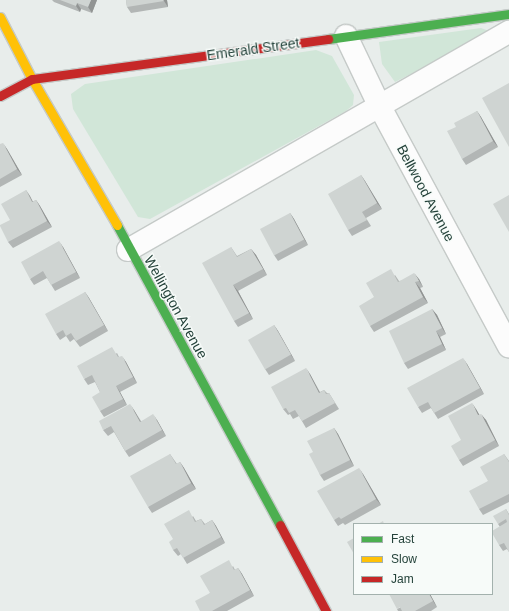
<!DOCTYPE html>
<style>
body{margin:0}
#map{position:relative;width:509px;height:611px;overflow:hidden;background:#e8edeb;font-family:Helvetica,sans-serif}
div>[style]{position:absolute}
.green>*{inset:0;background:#d1e6d8}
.roads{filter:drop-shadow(1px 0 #c5cac8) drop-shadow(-1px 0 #c5cac8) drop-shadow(0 1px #c5cac8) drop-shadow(0 -1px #c5cac8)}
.street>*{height:22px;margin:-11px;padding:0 11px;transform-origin:11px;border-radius:11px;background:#fcfcfc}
.fast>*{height:9px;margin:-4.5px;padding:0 4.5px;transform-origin:4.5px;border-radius:4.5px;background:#4caf50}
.slow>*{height:9px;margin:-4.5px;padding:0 4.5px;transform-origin:4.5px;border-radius:4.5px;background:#ffc107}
.jam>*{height:9px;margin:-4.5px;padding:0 4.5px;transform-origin:4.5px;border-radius:4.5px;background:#c62828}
.wall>*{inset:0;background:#b2b6b5}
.shaded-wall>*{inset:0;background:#919493}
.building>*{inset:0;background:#cfd4d2;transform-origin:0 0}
span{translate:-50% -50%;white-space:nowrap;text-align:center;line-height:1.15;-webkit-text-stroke:3px #f7fbf9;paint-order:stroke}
.street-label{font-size:14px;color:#24423a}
.legend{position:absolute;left:353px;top:523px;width:140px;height:72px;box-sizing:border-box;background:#f7fbf9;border:1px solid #a3b1ad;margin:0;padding:5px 7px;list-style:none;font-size:12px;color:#24423a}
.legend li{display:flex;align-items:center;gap:8px;height:20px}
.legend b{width:20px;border:1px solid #a3b1ad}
</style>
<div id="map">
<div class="green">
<i style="clip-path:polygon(481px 28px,489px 31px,482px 38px,395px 82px,382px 64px,379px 42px)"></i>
<i style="clip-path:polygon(316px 50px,332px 56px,354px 95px,353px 105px,346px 111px,150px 219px,138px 217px,73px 109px,71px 94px,85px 84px)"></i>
</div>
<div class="roads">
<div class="street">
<i style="left:346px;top:36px;width:79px;rotate:64.4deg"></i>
<i style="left:380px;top:107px;width:272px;rotate:61.7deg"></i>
<i style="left:128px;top:250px;width:439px;rotate:-29.8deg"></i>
</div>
<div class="fast">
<i style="left:328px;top:39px;width:183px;rotate:-7.9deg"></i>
<i style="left:117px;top:225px;width:341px;rotate:61.5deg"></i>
</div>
<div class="slow">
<i style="left:0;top:17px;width:70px;rotate:62.7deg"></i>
<i style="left:32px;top:79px;width:169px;rotate:59.8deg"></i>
</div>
<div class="jam">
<i style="left:0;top:96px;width:36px;rotate:-28deg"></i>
<i style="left:32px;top:79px;width:299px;rotate:-7.7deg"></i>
<i style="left:280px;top:525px;width:98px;rotate:61.9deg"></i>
</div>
</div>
<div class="wall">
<i style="clip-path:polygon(52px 0,97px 0,92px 13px,81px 9px,80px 12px,54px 2px)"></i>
<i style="clip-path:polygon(126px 0,167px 0,168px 7px,131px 13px,127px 7px)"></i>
<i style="clip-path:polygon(477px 111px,481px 117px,498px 147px,466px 165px,462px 159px,456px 127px)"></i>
<i style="clip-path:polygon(0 144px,7px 149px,22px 175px,0 187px)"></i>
<i style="clip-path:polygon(361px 175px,365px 181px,382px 209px,366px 218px,371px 226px,352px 236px,348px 230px)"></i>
<i style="clip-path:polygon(26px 190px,32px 202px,36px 200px,40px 206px,52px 227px,13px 248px,8px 242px)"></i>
<i style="clip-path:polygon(290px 213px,294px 219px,308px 245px,278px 261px,274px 255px)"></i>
<i style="clip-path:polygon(63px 247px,80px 278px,55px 291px,47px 278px,34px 285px,30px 279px)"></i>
<i style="clip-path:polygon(231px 247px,237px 256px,251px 249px,256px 255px,267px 275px,238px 291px,253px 319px,238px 327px,234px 321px)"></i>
<i style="clip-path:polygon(395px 275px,399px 281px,419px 279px,423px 287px,420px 288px,428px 303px,374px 332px,370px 326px,374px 297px)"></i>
<i style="clip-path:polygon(85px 292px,89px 298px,108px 331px,80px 347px,74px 339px,70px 342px,66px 336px,60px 340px,56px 334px)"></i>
<i style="clip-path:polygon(432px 309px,437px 315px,446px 334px,440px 337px,446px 350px,408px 369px,404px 363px)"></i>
<i style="clip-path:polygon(274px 325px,278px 331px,295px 361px,269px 375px,265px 369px)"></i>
<i style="clip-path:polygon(117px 353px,119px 357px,126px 362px,137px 383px,120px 392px,127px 405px,104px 417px,100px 411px,100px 392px,95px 382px,88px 385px,84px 379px)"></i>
<i style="clip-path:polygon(467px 364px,484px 394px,438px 419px,431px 408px,422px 413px,418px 407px)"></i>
<i style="clip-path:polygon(310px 374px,320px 392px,324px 390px,327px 393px,329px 393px,339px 409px,306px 428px,299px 416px,293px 419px,290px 414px,288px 415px,283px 409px)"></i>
<i style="clip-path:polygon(476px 409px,479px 415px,486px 420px,499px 446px,463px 466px,459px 460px,461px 440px)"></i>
<i style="clip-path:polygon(134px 410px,141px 421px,157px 420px,166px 436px,129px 457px,125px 451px,114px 432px,108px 436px,103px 430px)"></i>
<i style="clip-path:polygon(334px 428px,338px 434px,354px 466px,324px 481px,320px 475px,313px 452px)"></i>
<i style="clip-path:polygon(170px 454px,177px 464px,180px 462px,184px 468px,196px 489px,152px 513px,148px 507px)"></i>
<i style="clip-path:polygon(504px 454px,509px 461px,509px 502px,483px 515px,479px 509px,488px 481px)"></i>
<i style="clip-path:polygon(363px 474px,381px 505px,345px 525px,343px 523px,338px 526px,334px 520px)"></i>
<i style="clip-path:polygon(506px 509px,509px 514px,509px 552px,507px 549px,503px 551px,499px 545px,500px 527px,498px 524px)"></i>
<i style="clip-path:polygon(193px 516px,196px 521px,201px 519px,205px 524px,212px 520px,216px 526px,225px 543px,187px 564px,181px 554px,178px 556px,173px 550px,173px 539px)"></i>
<i style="clip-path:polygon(233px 566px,235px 570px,238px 568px,242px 574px,254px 596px,227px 611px,200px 611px,210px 593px)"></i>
<i style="clip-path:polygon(430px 594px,437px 607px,431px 611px,398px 611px,397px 609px)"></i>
</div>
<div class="shaded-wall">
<i style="clip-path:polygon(91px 0,97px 0,92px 13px,88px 7px)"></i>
<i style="clip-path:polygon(163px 0,167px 0,168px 7px,164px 1px)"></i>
<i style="clip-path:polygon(77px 3px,81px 9px,80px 12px,76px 6px)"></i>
<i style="clip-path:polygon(477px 111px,481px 117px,498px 147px,493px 141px)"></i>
<i style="clip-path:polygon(3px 143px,7px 149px,22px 175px,17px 169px)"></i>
<i style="clip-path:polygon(361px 175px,365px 181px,382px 209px,377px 203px)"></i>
<i style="clip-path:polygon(26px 190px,30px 196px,36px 208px,32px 202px)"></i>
<i style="clip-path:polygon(36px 200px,40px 206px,52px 227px,47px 221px)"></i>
<i style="clip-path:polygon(290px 213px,294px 219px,308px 245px,304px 239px)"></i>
<i style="clip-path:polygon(59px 241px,63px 247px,80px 278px,76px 272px)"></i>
<i style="clip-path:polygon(251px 249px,256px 255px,267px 275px,263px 269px)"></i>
<i style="clip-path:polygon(414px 273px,419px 279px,423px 287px,419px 281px)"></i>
<i style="clip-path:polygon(415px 282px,420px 288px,428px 303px,423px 297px)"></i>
<i style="clip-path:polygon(233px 285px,238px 291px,253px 319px,249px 313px)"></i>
<i style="clip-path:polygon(85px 292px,89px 298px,108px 331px,104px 325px)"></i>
<i style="clip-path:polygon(432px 309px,437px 315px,446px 334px,442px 328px)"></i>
<i style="clip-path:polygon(274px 325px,278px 331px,295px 361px,291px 355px)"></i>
<i style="clip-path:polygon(436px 331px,440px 337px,446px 350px,442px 344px)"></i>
<i style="clip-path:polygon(122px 356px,126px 362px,137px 383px,133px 377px)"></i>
<i style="clip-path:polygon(463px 358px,467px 364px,484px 394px,480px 388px)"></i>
<i style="clip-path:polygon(306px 368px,310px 374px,323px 399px,319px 393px)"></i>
<i style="clip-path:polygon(116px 386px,120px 392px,127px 405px,123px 399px)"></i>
<i style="clip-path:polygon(472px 403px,476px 409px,483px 421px,478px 415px)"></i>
<i style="clip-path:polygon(130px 404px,134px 410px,144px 428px,140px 422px)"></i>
<i style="clip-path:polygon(153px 414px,157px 420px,166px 436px,162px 430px)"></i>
<i style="clip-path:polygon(481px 414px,486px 420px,499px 446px,495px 440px)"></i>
<i style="clip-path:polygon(334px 428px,338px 434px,354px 466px,350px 460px)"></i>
<i style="clip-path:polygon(180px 462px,184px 468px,196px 489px,191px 483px)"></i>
<i style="clip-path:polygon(359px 468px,363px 474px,381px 505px,376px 499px)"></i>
<i style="clip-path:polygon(212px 520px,216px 526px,225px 543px,221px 537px)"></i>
<i style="clip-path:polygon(238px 568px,242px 574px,254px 596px,250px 590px)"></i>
<i style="clip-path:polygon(429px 594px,430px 594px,437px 607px,433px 601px)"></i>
</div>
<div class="building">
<i style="clip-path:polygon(60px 0,91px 0,88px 7px,77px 3px,76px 6px)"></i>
<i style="clip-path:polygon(126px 0,163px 0,164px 1px,127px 7px)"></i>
<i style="clip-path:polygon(509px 83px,509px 147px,482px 98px)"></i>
<i style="clip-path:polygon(477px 111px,493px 141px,462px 159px,447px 131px,456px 127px,454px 123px)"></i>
<i style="clip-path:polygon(3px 143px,17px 169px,0 179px,0 144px)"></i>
<i style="clip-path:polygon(361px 175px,377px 203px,362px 212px,367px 220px,348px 230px,328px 194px)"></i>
<i style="clip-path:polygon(26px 190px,32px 202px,36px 200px,47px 221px,8px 242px,0 226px,0 225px,10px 220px,1px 204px)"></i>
<i style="clip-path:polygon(509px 195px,509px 232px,493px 204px)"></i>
<i style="left:290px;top:213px;width:30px;height:34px;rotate:62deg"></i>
<i style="clip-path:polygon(59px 241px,76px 272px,51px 285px,43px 271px,30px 279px,21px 262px)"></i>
<i style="clip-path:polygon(231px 247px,237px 257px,251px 249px,263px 269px,233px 285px,249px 313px,234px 321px,202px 263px)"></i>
<i style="clip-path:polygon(391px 269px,398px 282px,414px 273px,419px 281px,415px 282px,423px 297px,370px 326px,359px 306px,374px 297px,366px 283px)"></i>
<i style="clip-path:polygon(85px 292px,104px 325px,76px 341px,71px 333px,66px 336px,63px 330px,56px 334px,45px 314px)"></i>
<i style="clip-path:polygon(432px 309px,442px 328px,436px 331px,442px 344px,404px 363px,389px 331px)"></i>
<i style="left:274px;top:325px;width:34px;height:30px;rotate:60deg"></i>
<i style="clip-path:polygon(112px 347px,118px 357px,122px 356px,133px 377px,116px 386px,123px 399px,100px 411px,92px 397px,100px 392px,92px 375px,84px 379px,77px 366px)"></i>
<i style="clip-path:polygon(463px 358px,480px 388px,434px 413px,428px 402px,418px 407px,407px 388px)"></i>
<i style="clip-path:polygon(306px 368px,319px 393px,324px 390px,326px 394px,329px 393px,335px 403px,302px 421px,295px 410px,289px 413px,286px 408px,283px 409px,271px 387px)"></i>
<i style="clip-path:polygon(472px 403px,478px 415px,481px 414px,495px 440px,459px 460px,451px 446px,461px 440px,448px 416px)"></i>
<i style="clip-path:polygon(130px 404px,140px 422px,153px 414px,162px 430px,125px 451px,111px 426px,103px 430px,99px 421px)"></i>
<i style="clip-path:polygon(334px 428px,350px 460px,320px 475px,309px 454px,313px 452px,307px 441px)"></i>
<i style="clip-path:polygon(170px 454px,176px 464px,180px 462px,191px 483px,148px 507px,130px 476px)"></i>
<i style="clip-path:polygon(504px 454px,509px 462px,509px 494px,479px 509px,469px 491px,488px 481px,480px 467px)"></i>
<i style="clip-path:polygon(359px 468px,376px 499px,341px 519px,339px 517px,334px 520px,317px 491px)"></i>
<i style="clip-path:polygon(506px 509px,509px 515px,509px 552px,504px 543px,499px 545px,492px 533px,492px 531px,507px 522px,506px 519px,498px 524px,493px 516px)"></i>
<i style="clip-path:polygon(189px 510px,195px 522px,201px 519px,204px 525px,212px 520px,221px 537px,183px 558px,177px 548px,173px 550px,169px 542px,173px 539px,164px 524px)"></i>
<i style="clip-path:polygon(383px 521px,384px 524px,378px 524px)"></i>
<i style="clip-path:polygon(354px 538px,354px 554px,347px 542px)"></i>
<i style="clip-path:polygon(229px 560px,234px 570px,238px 568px,250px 590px,212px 611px,200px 611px,195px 601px,210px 593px,200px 576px)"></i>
<i style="clip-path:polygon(389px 594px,429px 594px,433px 601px,415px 611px,402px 611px,400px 607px,397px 609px)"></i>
</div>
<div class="street-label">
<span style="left:253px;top:49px;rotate:-8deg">Emerald Street</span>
<span style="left:426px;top:193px;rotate:62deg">Bellwood Avenue</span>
<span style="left:176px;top:307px;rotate:61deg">Wellington Avenue</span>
</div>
<ul class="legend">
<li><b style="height:5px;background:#4caf50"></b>Fast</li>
<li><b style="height:5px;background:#ffc107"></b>Slow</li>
<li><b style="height:5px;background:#c62828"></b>Jam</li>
</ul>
</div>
